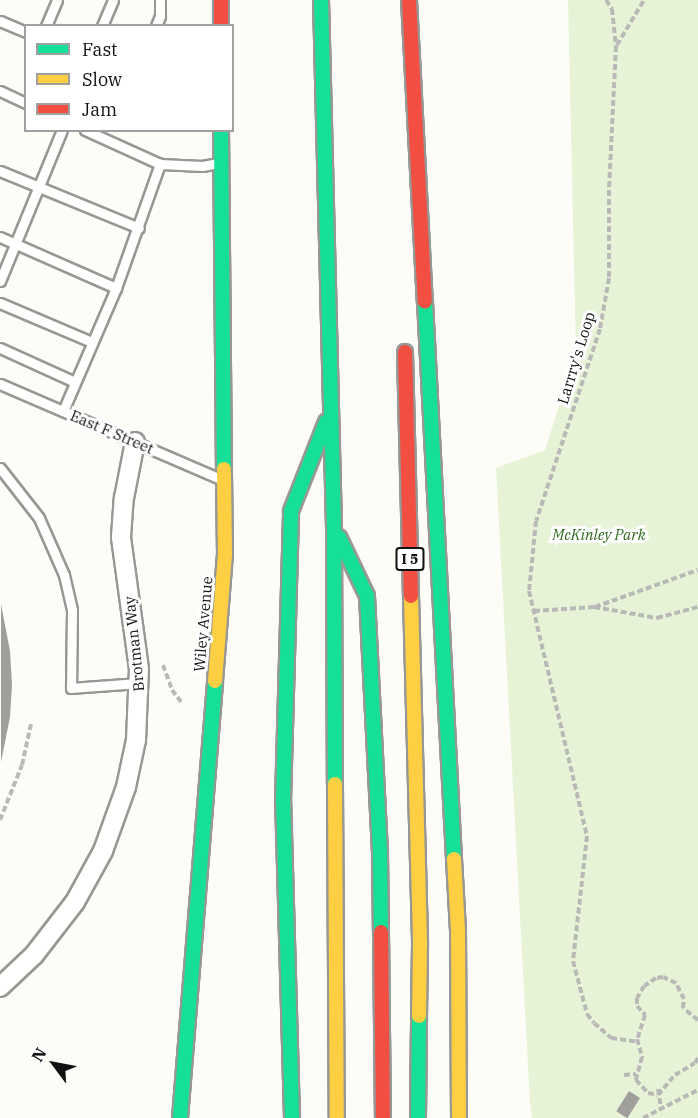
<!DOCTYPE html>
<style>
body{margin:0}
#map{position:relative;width:698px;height:1118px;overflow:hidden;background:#fdfcf7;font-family:"IBM Plex Serif",serif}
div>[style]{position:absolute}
.green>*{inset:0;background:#e7f3d7}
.building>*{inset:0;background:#a19f9c;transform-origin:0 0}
.path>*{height:4px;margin-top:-2px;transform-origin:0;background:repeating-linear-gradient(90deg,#b9b9b8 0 6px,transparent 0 9px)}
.roads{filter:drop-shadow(2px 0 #979795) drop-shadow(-2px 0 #979795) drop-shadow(0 2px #979795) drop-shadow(0 -2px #979795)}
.lane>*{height:9px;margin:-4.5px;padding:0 4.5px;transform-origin:4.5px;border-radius:4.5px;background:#fffffe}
.street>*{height:18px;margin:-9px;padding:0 9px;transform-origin:9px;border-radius:9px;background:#fffffe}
.fast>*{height:14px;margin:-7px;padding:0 7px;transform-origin:7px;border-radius:7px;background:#16e098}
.slow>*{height:14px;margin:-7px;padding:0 7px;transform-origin:7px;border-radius:7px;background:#ffcf43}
.jam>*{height:14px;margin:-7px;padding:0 7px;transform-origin:7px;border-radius:7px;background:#f24e42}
span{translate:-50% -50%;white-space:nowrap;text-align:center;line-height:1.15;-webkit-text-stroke:6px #fff;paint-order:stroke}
.shield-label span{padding:2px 4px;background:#fff;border:2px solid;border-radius:4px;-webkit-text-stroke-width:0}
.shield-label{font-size:14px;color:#111;font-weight:700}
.street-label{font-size:15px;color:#111}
.park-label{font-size:15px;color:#2f6b1f;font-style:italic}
.legend{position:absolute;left:24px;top:24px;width:210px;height:108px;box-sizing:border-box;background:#fff;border:2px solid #a0a0a0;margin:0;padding:8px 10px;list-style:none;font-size:18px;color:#111}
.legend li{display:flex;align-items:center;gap:12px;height:30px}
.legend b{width:30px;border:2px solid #a0a0a0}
.north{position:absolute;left:24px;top:1034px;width:60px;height:60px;-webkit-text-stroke:4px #fff;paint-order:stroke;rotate:302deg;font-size:16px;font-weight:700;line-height:24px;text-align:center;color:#111}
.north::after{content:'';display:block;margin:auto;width:21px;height:27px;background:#111;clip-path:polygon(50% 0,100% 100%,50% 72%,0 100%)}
</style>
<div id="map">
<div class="green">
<i style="clip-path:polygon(568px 0,698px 0,698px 1118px,532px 1118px,530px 1103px,496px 468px,545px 450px,576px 353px)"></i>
</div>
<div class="building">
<i style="clip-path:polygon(1px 604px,10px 651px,12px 685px,10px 717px,1px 762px)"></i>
<i style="left:629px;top:1091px;width:13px;height:24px;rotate:32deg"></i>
</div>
<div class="path">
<i style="left:606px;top:0;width:11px;rotate:56deg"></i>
<i style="left:612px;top:9px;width:37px;rotate:84deg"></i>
<i style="left:616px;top:46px;width:144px;rotate:92.8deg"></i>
<i style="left:609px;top:190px;width:88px;rotate:90deg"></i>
<i style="left:609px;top:278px;width:52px;rotate:100deg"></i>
<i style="left:600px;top:329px;width:202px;rotate:108.4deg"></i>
<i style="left:536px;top:521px;width:70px;rotate:95.7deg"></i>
<i style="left:529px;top:591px;width:252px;rotate:76.7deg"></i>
<i style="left:587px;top:836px;width:126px;rotate:96.4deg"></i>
<i style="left:573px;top:961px;width:55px;rotate:75.2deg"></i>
<i style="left:587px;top:1014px;width:11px;rotate:52deg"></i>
<i style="left:594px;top:1023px;width:23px;rotate:41deg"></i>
<i style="left:611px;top:1038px;width:27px;rotate:8deg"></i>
<i style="left:617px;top:45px;width:52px;rotate:-59deg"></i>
<i style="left:595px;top:607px;width:109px;rotate:-19.8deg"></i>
<i style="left:534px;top:611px;width:60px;rotate:-3.8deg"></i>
<i style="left:594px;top:607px;width:64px;rotate:9.9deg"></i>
<i style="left:657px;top:618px;width:42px;rotate:-15deg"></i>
<i style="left:163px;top:665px;width:27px;rotate:70deg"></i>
<i style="left:172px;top:690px;width:15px;rotate:53deg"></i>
<i style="left:0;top:820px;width:59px;rotate:-68.2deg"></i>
<i style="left:22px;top:765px;width:42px;rotate:-77.6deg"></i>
<i style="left:698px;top:1020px;width:19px;rotate:-141deg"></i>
<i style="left:683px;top:1008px;width:9px;rotate:-84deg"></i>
<i style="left:684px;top:999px;width:18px;rotate:-117deg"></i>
<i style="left:676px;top:983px;width:14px;rotate:-155deg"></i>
<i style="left:663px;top:977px;width:7px;rotate:172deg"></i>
<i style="left:656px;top:978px;width:14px;rotate:146deg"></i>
<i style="left:644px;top:986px;width:14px;rotate:120deg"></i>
<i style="left:637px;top:998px;width:8px;rotate:90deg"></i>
<i style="left:637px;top:1006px;width:12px;rotate:48deg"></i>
<i style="left:645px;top:1015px;width:25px;rotate:108deg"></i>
<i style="left:637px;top:1039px;width:19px;rotate:74deg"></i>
<i style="left:642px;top:1057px;width:24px;rotate:105deg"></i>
<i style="left:636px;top:1080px;width:18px;rotate:47deg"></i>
<i style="left:648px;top:1093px;width:10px;rotate:11deg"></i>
<i style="left:658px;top:1095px;width:26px;rotate:-50deg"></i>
<i style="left:675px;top:1075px;width:23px;rotate:-31deg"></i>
<i style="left:695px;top:1063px;width:6px;rotate:-59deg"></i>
<i style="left:624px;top:1075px;width:12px;rotate:-5deg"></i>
<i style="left:658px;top:1089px;width:20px;rotate:81deg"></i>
<i style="left:643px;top:1118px;width:62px;rotate:-27deg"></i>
</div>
<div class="roads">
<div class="lane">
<i style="left:0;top:21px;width:28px;rotate:23deg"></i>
<i style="left:46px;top:26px;width:28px;rotate:-67deg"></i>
<i style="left:102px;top:26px;width:28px;rotate:-67deg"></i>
<i style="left:156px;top:26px;width:11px;rotate:-68deg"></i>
<i style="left:160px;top:16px;width:16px;rotate:-90deg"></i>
<i style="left:0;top:91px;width:29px;rotate:25deg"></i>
<i style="left:85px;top:130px;width:82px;rotate:24.4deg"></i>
<i style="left:160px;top:164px;width:42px;rotate:2.7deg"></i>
<i style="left:202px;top:166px;width:17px;rotate:-10deg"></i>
<i style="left:0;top:171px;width:150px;rotate:22.3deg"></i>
<i style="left:0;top:237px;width:127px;rotate:23.7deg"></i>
<i style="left:0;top:281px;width:163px;rotate:-67.7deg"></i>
<i style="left:0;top:303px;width:100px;rotate:23deg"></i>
<i style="left:0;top:348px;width:82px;rotate:24.4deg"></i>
<i style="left:0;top:384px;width:241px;rotate:23.3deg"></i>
<i style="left:63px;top:411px;width:134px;rotate:-66.7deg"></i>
<i style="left:116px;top:288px;width:132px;rotate:-70.5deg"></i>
<i style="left:0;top:468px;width:63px;rotate:52deg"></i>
<i style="left:39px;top:518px;width:62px;rotate:66.3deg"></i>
<i style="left:64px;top:575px;width:36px;rotate:77deg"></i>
<i style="left:72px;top:610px;width:78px;rotate:90.7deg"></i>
<i style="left:71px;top:688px;width:67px;rotate:-4.3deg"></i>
</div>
<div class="street">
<i style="left:0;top:987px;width:47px;rotate:-43.3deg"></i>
<i style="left:34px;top:955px;width:67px;rotate:-52.3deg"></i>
<i style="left:75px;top:902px;width:58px;rotate:-61.2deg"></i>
<i style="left:103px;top:851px;width:68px;rotate:-70.2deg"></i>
<i style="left:126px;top:787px;width:48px;rotate:-78deg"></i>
<i style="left:136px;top:740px;width:71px;rotate:-87.6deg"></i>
<i style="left:139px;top:669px;width:133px;rotate:-97.8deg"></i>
<i style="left:121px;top:537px;width:39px;rotate:-86deg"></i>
<i style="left:124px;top:498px;width:57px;rotate:-78.9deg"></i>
</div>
<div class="fast">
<i style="left:321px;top:0;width:528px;rotate:88.59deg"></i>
<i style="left:334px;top:528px;width:256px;rotate:89.8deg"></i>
<i style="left:221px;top:130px;width:339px;rotate:89.5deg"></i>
<i style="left:425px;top:302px;width:558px;rotate:87.02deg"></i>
<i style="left:339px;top:537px;width:65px;rotate:64.6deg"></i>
<i style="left:367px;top:596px;width:258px;rotate:87.1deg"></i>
<i style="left:380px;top:854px;width:78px;rotate:89.3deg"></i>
<i style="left:180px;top:1118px;width:438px;rotate:-85.4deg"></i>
<i style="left:292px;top:1118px;width:317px;rotate:-91.6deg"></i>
<i style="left:283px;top:801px;width:290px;rotate:-88.4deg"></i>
<i style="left:291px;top:511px;width:96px;rotate:-68.5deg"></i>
<i style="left:418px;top:1118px;width:102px;rotate:-89.4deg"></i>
</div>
<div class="slow">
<i style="left:411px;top:596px;width:349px;rotate:88.5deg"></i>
<i style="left:420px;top:945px;width:71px;rotate:90.8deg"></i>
<i style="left:215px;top:681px;width:126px;rotate:-85.5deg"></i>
<i style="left:225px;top:555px;width:86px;rotate:-90.7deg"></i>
<i style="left:335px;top:784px;width:334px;rotate:89.7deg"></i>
<i style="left:454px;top:859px;width:71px;rotate:86.8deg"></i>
<i style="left:458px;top:930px;width:188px;rotate:89.7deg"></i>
</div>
<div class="jam">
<i style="left:221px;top:0;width:26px;rotate:90deg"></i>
<i style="left:409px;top:0;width:302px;rotate:87deg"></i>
<i style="left:405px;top:352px;width:244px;rotate:88.6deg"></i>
<i style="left:381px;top:932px;width:186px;rotate:89.4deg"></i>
</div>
</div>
<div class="shield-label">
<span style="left:410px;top:559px">I 5</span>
</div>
<div class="street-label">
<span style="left:576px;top:358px;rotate:-73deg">Larrry's Loop</span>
<span style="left:112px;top:432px;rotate:23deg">East F Street</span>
<span style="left:203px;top:624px;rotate:-85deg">Wiley Avenue</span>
<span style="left:134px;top:644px;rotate:-96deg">Brotman Way</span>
</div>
<div class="park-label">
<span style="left:599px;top:535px">McKinley Park</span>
</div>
<ul class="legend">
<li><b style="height:8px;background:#16e098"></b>Fast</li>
<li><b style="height:8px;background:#ffcf43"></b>Slow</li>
<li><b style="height:8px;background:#f24e42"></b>Jam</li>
</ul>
<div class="north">N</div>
</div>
